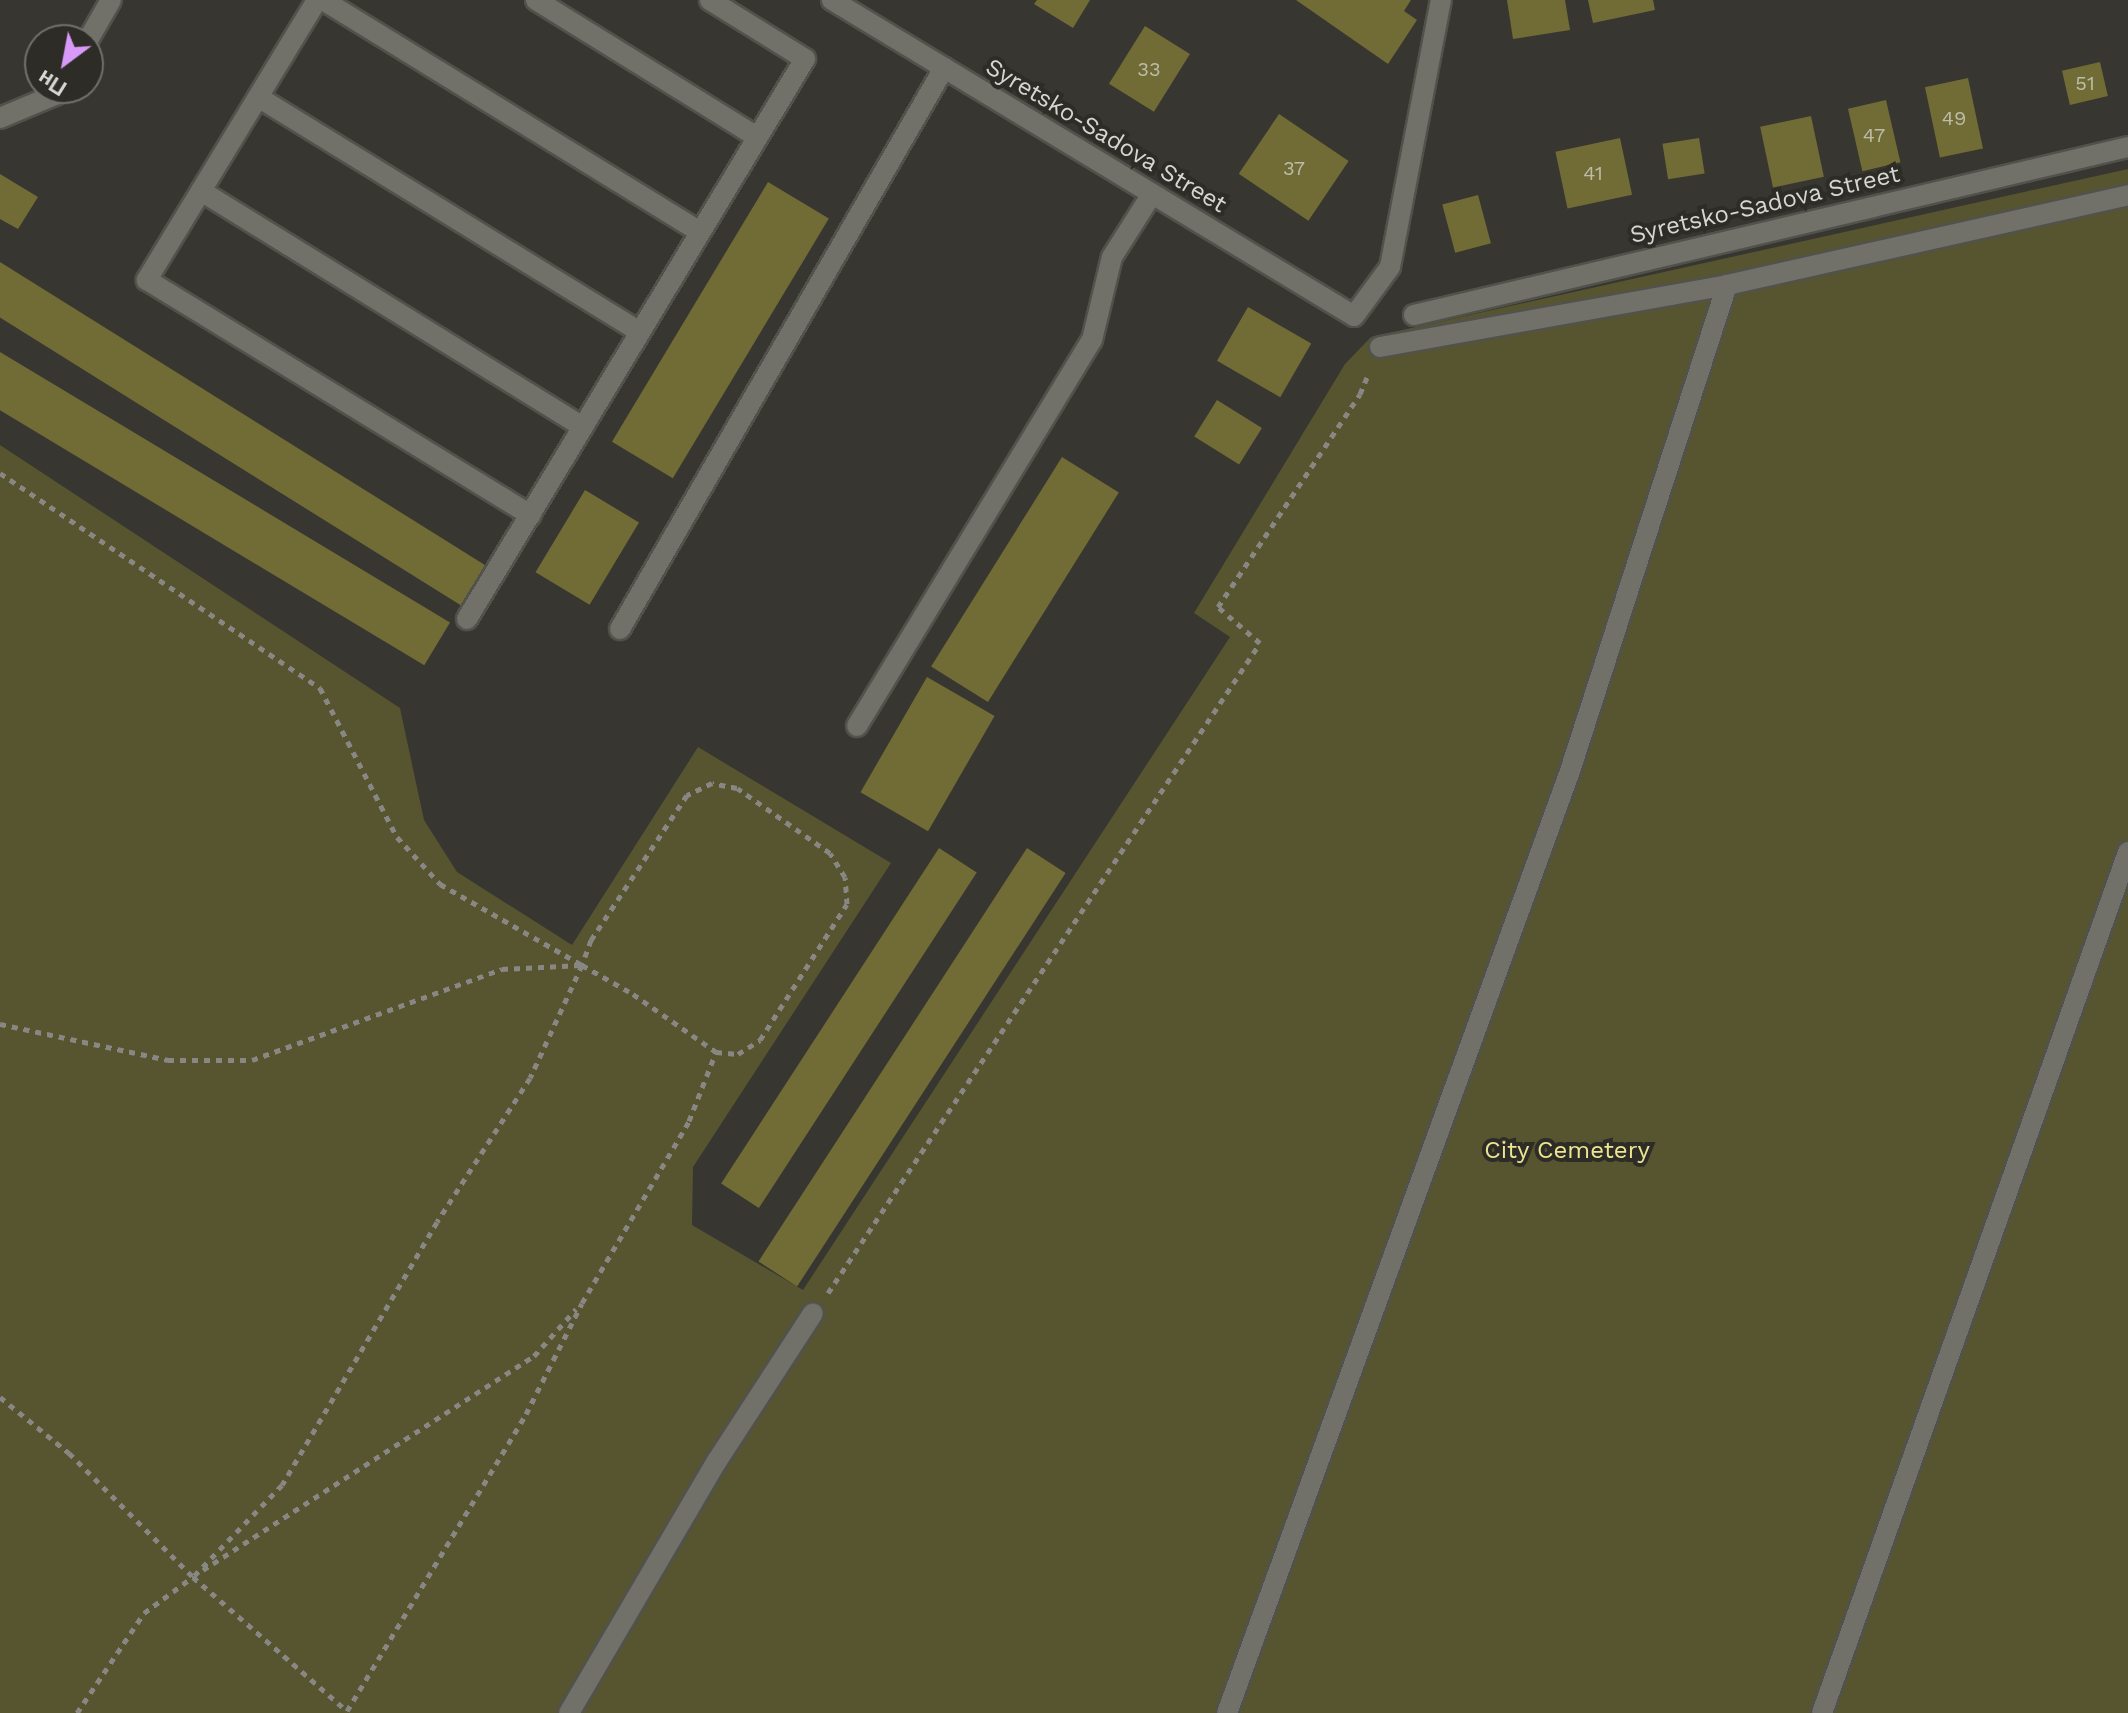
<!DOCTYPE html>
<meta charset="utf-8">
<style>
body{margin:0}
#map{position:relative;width:2128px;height:1713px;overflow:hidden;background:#373631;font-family:"Work Sans",sans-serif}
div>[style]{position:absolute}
.green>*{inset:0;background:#575430}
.building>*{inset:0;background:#716c35;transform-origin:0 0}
.path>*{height:5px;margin-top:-2.5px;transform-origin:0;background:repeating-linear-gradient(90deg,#888783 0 6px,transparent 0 12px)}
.roads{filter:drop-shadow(2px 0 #52524c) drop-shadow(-2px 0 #52524c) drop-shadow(0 2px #52524c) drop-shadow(0 -2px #52524c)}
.minor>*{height:20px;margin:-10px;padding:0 10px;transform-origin:10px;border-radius:10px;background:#71716a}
span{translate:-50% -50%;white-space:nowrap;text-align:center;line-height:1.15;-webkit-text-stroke:8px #2d2c27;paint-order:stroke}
.number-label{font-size:20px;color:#bdbcab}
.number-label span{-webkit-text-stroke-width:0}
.street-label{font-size:24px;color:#d6d6d2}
.park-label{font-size:24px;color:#ede591}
.north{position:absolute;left:24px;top:24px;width:80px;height:80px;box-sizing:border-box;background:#2d2c27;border:2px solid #71706b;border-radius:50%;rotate:212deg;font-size:22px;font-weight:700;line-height:32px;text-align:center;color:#d6d6d2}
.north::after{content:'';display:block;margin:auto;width:28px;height:36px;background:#d89af8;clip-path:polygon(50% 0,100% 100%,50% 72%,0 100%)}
</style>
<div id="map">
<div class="green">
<i style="clip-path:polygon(2128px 169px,2128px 1713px,0 1713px,0 445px,400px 708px,424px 820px,457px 872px,572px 945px,698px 747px,891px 863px,693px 1167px,692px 1225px,803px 1290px,1230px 637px,1194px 613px,1345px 364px,1371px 337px)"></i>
</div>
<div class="building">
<i style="clip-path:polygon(1037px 0,1090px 0,1073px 28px,1034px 4px)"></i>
<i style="clip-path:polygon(1296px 0,1411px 0,1404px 11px,1417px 20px,1388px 64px)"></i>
<i style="clip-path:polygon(1507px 0,1565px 0,1570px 30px,1513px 39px)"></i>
<i style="clip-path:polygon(1588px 0,1653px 0,1655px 10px,1593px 23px)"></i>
<i style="left:1145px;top:26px;width:53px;height:68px;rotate:32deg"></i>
<i style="left:2100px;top:62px;width:35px;height:39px;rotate:77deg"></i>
<i style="left:1968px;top:78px;width:72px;height:44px;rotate:78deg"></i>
<i style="left:1886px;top:100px;width:64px;height:39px;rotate:77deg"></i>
<i style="left:1279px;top:114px;width:84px;height:72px;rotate:34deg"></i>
<i style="left:1811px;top:116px;width:62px;height:52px;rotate:78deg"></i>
<i style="left:1620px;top:138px;width:58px;height:66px;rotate:78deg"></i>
<i style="left:1699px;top:138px;width:36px;height:37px;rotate:81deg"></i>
<i style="clip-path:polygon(0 174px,38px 197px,18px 229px,0 219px)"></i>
<i style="left:768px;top:182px;width:71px;height:303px;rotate:31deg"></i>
<i style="left:1478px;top:195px;width:50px;height:37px;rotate:75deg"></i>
<i style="left:0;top:262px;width:576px;height:47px;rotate:32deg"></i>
<i style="left:1248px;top:307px;width:73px;height:62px;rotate:30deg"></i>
<i style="left:0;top:352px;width:525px;height:50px;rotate:31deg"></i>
<i style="left:1217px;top:400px;width:53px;height:43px;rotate:32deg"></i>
<i style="left:1062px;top:457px;width:67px;height:247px;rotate:32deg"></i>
<i style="left:585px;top:490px;width:63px;height:96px;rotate:31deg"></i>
<i style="left:927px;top:677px;width:78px;height:133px;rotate:30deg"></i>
<i style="left:939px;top:848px;width:45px;height:400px;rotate:33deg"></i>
<i style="left:1027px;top:848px;width:46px;height:493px;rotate:33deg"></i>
</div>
<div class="path">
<i style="left:0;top:473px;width:386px;rotate:33.9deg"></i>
<i style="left:320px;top:688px;width:168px;rotate:62.7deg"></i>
<i style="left:397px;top:837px;width:64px;rotate:47.5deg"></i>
<i style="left:440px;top:884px;width:163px;rotate:29.7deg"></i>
<i style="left:582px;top:965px;width:59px;rotate:29.6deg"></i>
<i style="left:633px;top:994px;width:101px;rotate:34.9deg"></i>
<i style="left:716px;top:1052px;width:22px;rotate:5deg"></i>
<i style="left:738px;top:1054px;width:26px;rotate:-32deg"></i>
<i style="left:760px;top:1040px;width:161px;rotate:-57.4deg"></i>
<i style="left:847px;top:904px;width:27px;rotate:-94deg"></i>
<i style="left:845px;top:877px;width:28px;rotate:-122deg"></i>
<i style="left:830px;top:853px;width:113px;rotate:-145deg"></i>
<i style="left:737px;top:788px;width:25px;rotate:-169deg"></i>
<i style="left:712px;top:783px;width:28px;rotate:154deg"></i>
<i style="left:687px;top:795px;width:174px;rotate:123.5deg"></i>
<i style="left:591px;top:940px;width:27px;rotate:110deg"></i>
<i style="left:582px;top:965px;width:124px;rotate:114.7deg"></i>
<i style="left:530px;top:1078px;width:171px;rotate:122.9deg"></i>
<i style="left:437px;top:1222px;width:305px;rotate:120.5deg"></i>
<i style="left:282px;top:1485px;width:128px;rotate:134.1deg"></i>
<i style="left:0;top:1024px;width:172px;rotate:12.1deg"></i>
<i style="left:168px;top:1060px;width:84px"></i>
<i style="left:252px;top:1060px;width:266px;rotate:-20deg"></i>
<i style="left:502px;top:969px;width:79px;rotate:-2.9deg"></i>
<i style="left:828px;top:1293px;width:780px;rotate:-56.39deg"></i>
<i style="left:1260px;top:643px;width:55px;rotate:-139.4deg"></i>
<i style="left:1218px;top:607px;width:256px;rotate:-56.3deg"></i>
<i style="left:1360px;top:394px;width:23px;rotate:-67deg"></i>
<i style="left:0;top:1397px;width:89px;rotate:39.1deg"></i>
<i style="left:69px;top:1453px;width:175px;rotate:45deg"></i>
<i style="left:193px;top:1577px;width:204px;rotate:41deg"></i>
<i style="left:347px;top:1711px;width:347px;rotate:-58.9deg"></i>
<i style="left:526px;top:1414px;width:124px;rotate:-63.2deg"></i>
<i style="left:582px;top:1303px;width:211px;rotate:-59.5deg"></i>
<i style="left:689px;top:1121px;width:74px;rotate:-68.6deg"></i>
<i style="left:203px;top:1570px;width:394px;rotate:-32.9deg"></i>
<i style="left:534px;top:1356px;width:63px;rotate:-48.2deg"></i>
<i style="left:77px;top:1713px;width:120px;rotate:-56.2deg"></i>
<i style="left:144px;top:1613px;width:62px;rotate:-36.5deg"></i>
</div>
<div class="roads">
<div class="minor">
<i style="left:317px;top:0;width:328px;rotate:121.3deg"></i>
<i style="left:147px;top:280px;width:450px;rotate:31.5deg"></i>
<i style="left:323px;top:0;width:443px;rotate:31.6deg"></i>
<i style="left:536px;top:0;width:260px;rotate:31.8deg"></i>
<i style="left:832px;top:0;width:610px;rotate:31.19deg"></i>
<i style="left:1354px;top:316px;width:61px;rotate:-53.7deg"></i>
<i style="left:1390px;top:267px;width:272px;rotate:-79.2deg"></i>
<i style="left:88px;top:40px;width:46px;rotate:-60.1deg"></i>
<i style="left:258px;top:97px;width:448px;rotate:31.6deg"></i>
<i style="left:0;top:118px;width:60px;rotate:-22.7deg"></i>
<i style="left:55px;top:95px;width:8px;rotate:-60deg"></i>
<i style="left:201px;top:191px;width:449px;rotate:31.7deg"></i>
<i style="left:1414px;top:315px;width:733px;rotate:-13.24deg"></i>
<i style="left:1380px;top:347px;width:352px;rotate:-10.1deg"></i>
<i style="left:1727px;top:285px;width:411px;rotate:-12.6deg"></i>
<i style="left:467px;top:619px;width:654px;rotate:-58.89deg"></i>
<i style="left:805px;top:59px;width:112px;rotate:-148.2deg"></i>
<i style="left:620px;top:629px;width:648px;rotate:-59.99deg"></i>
<i style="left:857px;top:726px;width:452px;rotate:-58.7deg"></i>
<i style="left:1092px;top:340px;width:85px;rotate:-76.5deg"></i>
<i style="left:1112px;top:257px;width:75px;rotate:-57.6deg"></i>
<i style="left:569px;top:1713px;width:292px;rotate:-59.6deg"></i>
<i style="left:717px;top:1461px;width:176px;rotate:-57deg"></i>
<i style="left:1227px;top:1713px;width:999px;rotate:-69.99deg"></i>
<i style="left:1569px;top:774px;width:514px;rotate:-72.09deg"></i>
<i style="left:1822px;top:1713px;width:914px;rotate:-70.43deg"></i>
</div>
</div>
<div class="number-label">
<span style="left:1149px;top:69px">33</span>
<span style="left:2085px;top:83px">51</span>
<span style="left:1954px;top:118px">49</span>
<span style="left:1874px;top:135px">47</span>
<span style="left:1294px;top:168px">37</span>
<span style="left:1593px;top:173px">41</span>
</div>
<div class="street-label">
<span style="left:1106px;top:136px;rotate:31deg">Syretsko-Sadova Street</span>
<span style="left:1765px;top:205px;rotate:-13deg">Syretsko-Sadova Street</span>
</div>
<div class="park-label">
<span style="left:1567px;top:1151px">City Cemetery</span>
</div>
<div class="north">Пн</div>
</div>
